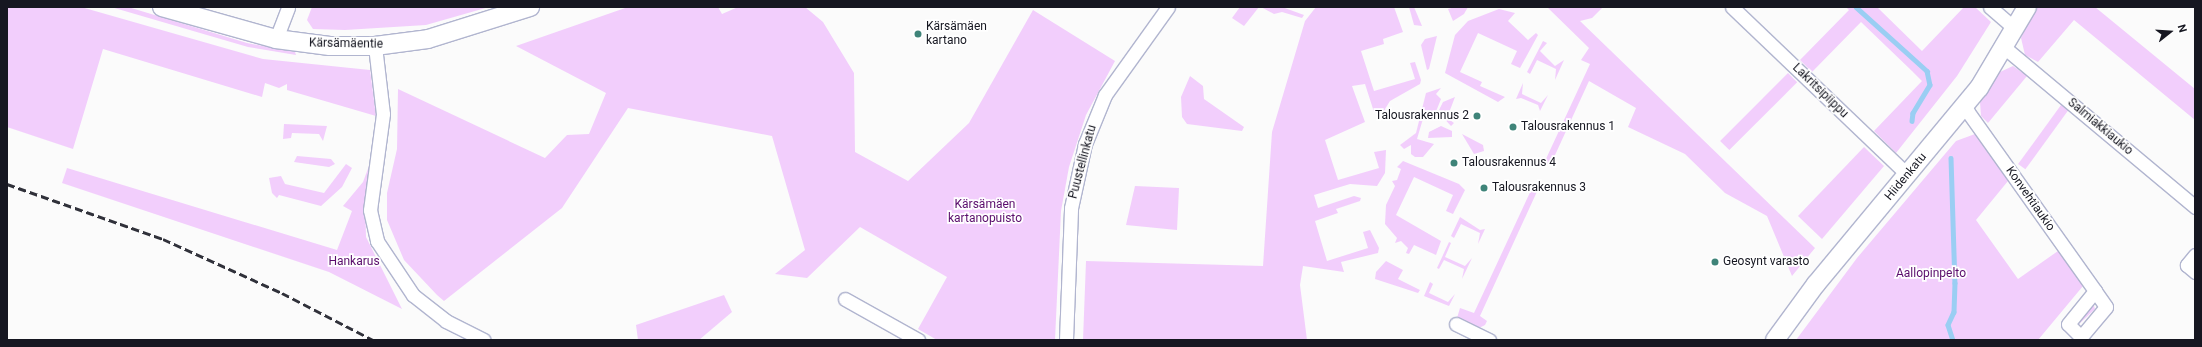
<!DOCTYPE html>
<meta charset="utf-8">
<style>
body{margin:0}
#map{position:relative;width:2202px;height:347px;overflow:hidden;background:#fbfbfb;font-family:Roboto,sans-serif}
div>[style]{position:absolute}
.green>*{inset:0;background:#f2cefc;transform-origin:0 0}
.stream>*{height:4.5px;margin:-2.25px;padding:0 2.25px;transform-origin:2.25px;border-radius:2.25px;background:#9acef3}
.roads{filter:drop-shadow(1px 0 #b1b5cf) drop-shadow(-1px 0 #b1b5cf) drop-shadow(0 1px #b1b5cf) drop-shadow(0 -1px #b1b5cf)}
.street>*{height:13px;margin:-6.5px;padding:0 6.5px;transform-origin:6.5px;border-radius:6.5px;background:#fff}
.secondary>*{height:18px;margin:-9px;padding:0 9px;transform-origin:9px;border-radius:9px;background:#fff}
.rail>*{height:3px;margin-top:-1.5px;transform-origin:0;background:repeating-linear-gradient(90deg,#30313a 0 8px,transparent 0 12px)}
.dots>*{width:11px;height:11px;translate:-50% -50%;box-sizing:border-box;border:2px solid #fff;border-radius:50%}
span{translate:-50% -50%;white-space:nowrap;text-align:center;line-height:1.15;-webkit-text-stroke:3.5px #fff;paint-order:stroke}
.poi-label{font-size:12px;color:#161721}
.left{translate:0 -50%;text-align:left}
.right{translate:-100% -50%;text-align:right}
.street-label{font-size:12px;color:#161721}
.park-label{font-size:12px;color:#5a0c6c}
.frame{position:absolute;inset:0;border:8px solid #161721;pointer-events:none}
.north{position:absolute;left:2150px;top:12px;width:40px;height:40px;-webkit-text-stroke:3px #fff;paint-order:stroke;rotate:73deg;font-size:11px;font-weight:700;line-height:16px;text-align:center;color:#161721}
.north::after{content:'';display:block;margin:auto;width:14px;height:18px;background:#161721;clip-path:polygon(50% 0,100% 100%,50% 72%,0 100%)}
</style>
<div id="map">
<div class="green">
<i style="clip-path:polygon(7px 7px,81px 7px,263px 59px,370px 70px,376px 116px,287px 90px,287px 84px,279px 88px,265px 83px,262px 97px,103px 49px,73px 149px,7px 127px)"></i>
<i style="clip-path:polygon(111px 7px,128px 7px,247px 43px,295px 52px,296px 55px,248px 47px)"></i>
<i style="clip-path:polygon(312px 7px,489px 7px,426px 25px,345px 30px,313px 29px,307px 20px)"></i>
<i style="clip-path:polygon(628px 7px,718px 7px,722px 14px,738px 7px,805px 7px,823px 22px,854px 73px,855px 152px,908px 181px,969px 123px,1033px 10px,1115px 61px,1086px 115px,1069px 167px,1061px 211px,1055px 340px,937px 340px,918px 329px,947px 277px,860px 227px,807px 278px,775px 274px,805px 250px,772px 136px,628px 108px,562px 208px,444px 301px,437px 295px,404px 260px,387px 220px,387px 193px,397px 149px,398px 89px,545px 158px,567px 135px,589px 134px,606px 93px,516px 46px)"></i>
<i style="clip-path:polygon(1240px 7px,1259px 7px,1244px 26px,1232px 18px)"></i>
<i style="clip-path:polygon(1261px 7px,1282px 7px,1304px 15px,1302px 18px,1282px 12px,1274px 14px)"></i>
<i style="clip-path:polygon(1316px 7px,1394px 7px,1403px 32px,1383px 39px,1384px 44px,1361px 51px,1374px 91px,1415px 79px,1410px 63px,1415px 62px,1421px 80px,1420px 84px,1390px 101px,1385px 109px,1387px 114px,1382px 116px,1374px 112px,1365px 84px,1352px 86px,1365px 122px,1325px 140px,1338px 180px,1379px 168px,1374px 152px,1386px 150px,1385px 173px,1377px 186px,1350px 184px,1314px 195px,1318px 208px,1354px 196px,1361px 198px,1360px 201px,1336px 209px,1338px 213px,1315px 221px,1327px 261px,1368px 248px,1363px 232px,1370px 230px,1379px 248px,1378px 253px,1341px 262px,1344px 272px,1303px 266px,1300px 285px,1307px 340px,1083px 340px,1086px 261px,1263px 266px,1272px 132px,1305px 21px)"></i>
<i style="clip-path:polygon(1409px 7px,1414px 7px,1422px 26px,1414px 25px)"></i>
<i style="clip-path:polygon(1455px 7px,1468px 7px,1464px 14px,1453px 21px,1448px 9px)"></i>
<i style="clip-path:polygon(1547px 7px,1603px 7px,1592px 18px,1580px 21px,1815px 248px,1792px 276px,1767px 216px,1725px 193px,1685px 154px,1628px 127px,1636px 108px,1589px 81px,1550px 166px,1545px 161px,1590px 64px,1581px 60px,1589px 48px)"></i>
<i style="clip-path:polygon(1846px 7px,1877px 7px,1922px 51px,1964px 7px,1975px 7px,1991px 22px,1957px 76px,1896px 153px,1874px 131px,1922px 81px,1912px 71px,1861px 22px,1812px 72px,1800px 60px,1849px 10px)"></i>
<i style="clip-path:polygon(2035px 7px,2095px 7px,2195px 89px,2195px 120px,2074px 20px,2038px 62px,2025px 55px,2021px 38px)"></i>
<i style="clip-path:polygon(1499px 9px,1515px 13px,1508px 21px,1528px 40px,1536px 33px,1538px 35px,1520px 68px,1511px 64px,1517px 51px,1478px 33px,1460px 72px,1482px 82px,1480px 86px,1505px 97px,1498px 102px,1445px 73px,1455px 35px,1468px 21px)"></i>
<i style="clip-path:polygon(1437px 36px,1429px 69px,1427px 70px,1421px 45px,1425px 39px)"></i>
<i style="clip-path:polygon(1543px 41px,1547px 43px,1540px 51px,1555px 66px,1564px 60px,1555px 80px,1556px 69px,1537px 60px,1530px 74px,1527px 72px)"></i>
<i style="clip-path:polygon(2013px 66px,2027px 76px,1988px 123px,1981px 116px,1980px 102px,2000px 72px)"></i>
<i style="left:1788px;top:73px;width:13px;height:96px;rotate:45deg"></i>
<i style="clip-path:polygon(1190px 76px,1203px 86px,1204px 99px,1244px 127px,1242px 131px,1187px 124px,1182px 117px,1181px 97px)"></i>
<i style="clip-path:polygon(1523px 83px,1522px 94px,1541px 103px,1548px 95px,1540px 111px,1538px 105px,1521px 98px,1516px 99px)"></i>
<i style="clip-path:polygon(1441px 88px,1436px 94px,1441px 99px,1437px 109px,1434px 116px,1425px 112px,1417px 139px,1434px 144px,1423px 157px,1415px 157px,1411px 154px,1411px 145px,1404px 149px,1400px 145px,1416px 133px,1426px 93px)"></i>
<i style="clip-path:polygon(1455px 97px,1447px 118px,1454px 123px,1451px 126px,1438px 112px,1443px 102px)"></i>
<i style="left:2061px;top:105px;width:9px;height:73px;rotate:36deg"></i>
<i style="clip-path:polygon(284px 124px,327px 126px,323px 141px,319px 134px,292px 133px,291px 138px,283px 139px)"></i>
<i style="clip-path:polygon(1441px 126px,1452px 131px,1452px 137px,1428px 138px,1429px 132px)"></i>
<i style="clip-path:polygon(1462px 134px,1483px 145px,1484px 151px,1474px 154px)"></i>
<i style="clip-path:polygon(1975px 134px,2008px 181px,1976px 220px,2018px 279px,2058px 251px,2083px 286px,2038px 340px,1796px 340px,1857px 258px,1956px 141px)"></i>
<i style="clip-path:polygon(1864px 147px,1884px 166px,1822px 239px,1798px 216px)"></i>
<i style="clip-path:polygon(297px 156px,331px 159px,335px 164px,329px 167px,294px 162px)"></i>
<i style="clip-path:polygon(372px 158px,365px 196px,366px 237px,402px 309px,329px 272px,62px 183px,67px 168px,337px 250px,352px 211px,343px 206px,363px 182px)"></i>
<i style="clip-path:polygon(1403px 161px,1459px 184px,1465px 190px,1453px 214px,1446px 211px,1453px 195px,1414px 177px,1396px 215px,1441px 241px,1436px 255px,1414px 245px,1409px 254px,1406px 253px,1408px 248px,1401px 241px,1395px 243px,1397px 238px,1385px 224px,1386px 205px,1395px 186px,1392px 181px,1397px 180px,1401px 169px,1397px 167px)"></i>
<i style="clip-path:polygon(346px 164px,352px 168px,342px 187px,321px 206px,279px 195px,277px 198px,272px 193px,269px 178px,281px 176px,285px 184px,324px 193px)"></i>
<i style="clip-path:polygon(1540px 185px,1480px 316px,1487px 321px,1485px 325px,1479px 328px,1457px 318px,1460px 308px,1474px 313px,1533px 186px)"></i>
<i style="clip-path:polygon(1135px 186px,1179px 188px,1177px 230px,1126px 225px)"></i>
<i style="clip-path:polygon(1460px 217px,1480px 230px,1485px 229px,1478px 244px,1480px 233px,1461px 224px,1454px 238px,1451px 236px)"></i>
<i style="clip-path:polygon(1449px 242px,1451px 243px,1445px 257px,1465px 266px,1472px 258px,1462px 279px,1464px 269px,1444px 260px,1439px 269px,1437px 268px)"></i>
<i style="clip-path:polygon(1386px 261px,1403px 270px,1398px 279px,1420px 290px,1418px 293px,1375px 279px,1376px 272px)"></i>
<i style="clip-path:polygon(1430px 282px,1433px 284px,1429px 293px,1448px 302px,1455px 294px,1449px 306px,1424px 296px)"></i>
<i style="clip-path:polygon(724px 295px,732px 312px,699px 340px,638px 340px,636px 325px)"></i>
<i style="clip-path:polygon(2093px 303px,2095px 309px,2078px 325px,2077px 320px)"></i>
</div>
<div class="stream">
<i style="left:1856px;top:7px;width:96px;rotate:42deg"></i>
<i style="left:1927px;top:71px;width:14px;rotate:78deg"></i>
<i style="left:1930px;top:85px;width:33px;rotate:121deg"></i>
<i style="left:1913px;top:113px;width:8px;rotate:97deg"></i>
<i style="left:1951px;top:158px;width:125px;rotate:88.2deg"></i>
<i style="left:1955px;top:283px;width:29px;rotate:92deg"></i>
<i style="left:1954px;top:312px;width:14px;rotate:115deg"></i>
<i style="left:1948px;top:325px;width:16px;rotate:72deg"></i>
</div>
<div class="roads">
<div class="street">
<i style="left:1732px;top:7px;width:243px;rotate:43.7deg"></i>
<i style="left:1990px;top:7px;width:33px;rotate:41deg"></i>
<i style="left:276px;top:39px;width:34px;rotate:-69deg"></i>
<i style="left:375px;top:46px;width:68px;rotate:83.3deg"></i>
<i style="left:383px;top:114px;width:97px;rotate:97.7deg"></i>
<i style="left:370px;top:210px;width:32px;rotate:77deg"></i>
<i style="left:377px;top:241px;width:65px;rotate:56.3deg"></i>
<i style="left:413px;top:295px;width:42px;rotate:38.2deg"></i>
<i style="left:446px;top:321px;width:42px;rotate:26.6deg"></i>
<i style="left:2005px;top:48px;width:248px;rotate:39.9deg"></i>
<i style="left:1965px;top:106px;width:7px;rotate:63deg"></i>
<i style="left:1968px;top:112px;width:219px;rotate:54.6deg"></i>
<i style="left:2095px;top:291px;width:19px;rotate:55deg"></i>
<i style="left:2106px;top:307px;width:39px;rotate:130deg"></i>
<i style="left:2081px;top:337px;width:18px;rotate:-135deg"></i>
<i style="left:2068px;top:324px;width:43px;rotate:-50.7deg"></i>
<i style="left:2195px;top:255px;width:13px;rotate:129deg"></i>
<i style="left:2187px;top:265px;width:11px;rotate:41deg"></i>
<i style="left:845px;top:299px;width:84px;rotate:29.3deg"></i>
<i style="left:1456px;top:324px;width:37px;rotate:26deg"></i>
<i style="left:1066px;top:340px;width:132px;rotate:-87.8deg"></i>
<i style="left:1071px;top:208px;width:66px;rotate:-77.7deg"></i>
<i style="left:1085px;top:144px;width:53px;rotate:-67.8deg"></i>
<i style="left:1105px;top:95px;width:108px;rotate:-54.4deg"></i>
</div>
<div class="secondary">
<i style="left:162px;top:7px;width:118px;rotate:15.7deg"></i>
<i style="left:276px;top:39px;width:54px;rotate:7.4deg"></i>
<i style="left:330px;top:46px;width:45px"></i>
<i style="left:375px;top:46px;width:53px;rotate:-7.5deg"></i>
<i style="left:428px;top:39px;width:107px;rotate:-17.4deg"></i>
<i style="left:1775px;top:340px;width:69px;rotate:-53.8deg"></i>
<i style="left:1816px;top:284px;width:255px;rotate:-50.3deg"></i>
<i style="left:1979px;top:88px;width:94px;rotate:-59.3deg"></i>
</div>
</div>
<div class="rail">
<i style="left:7px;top:184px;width:165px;rotate:19.4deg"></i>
<i style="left:163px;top:239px;width:131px;rotate:24.4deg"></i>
<i style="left:282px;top:293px;width:102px;rotate:27.3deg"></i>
</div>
<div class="dots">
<i style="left:918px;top:34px;background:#3f8479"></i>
<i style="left:1477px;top:116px;background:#3f8479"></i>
<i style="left:1513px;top:127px;background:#3f8479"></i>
<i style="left:1454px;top:163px;background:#3f8479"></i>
<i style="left:1484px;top:188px;background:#3f8479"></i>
<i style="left:1715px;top:262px;background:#3f8479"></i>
</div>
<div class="poi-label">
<span class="left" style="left:926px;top:34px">Kärsämäen<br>kartano</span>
<span class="right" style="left:1469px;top:116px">Talousrakennus 2</span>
<span class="left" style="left:1521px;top:127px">Talousrakennus 1</span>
<span class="left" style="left:1462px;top:163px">Talousrakennus 4</span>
<span class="left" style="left:1492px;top:188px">Talousrakennus 3</span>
<span class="left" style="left:1723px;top:262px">Geosynt varasto</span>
</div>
<div class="street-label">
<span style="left:346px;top:44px;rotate:1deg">Kärsämäentie</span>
<span style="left:1820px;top:91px;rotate:44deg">Lakritsipiippu</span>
<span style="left:2100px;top:127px;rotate:40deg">Salmiakkiaukio</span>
<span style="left:1083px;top:162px;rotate:-75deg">Puustellinkatu</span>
<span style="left:1906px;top:177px;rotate:-50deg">Hiidenkatu</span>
<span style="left:2030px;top:199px;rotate:55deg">Konvehtiaukio</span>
</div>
<div class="park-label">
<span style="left:985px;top:212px">Kärsämäen<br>kartanopuisto</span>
<span style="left:354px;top:262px">Hankarus</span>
<span style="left:1931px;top:274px">Aallopinpelto</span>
</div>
<div class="frame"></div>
<div class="north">N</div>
</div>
